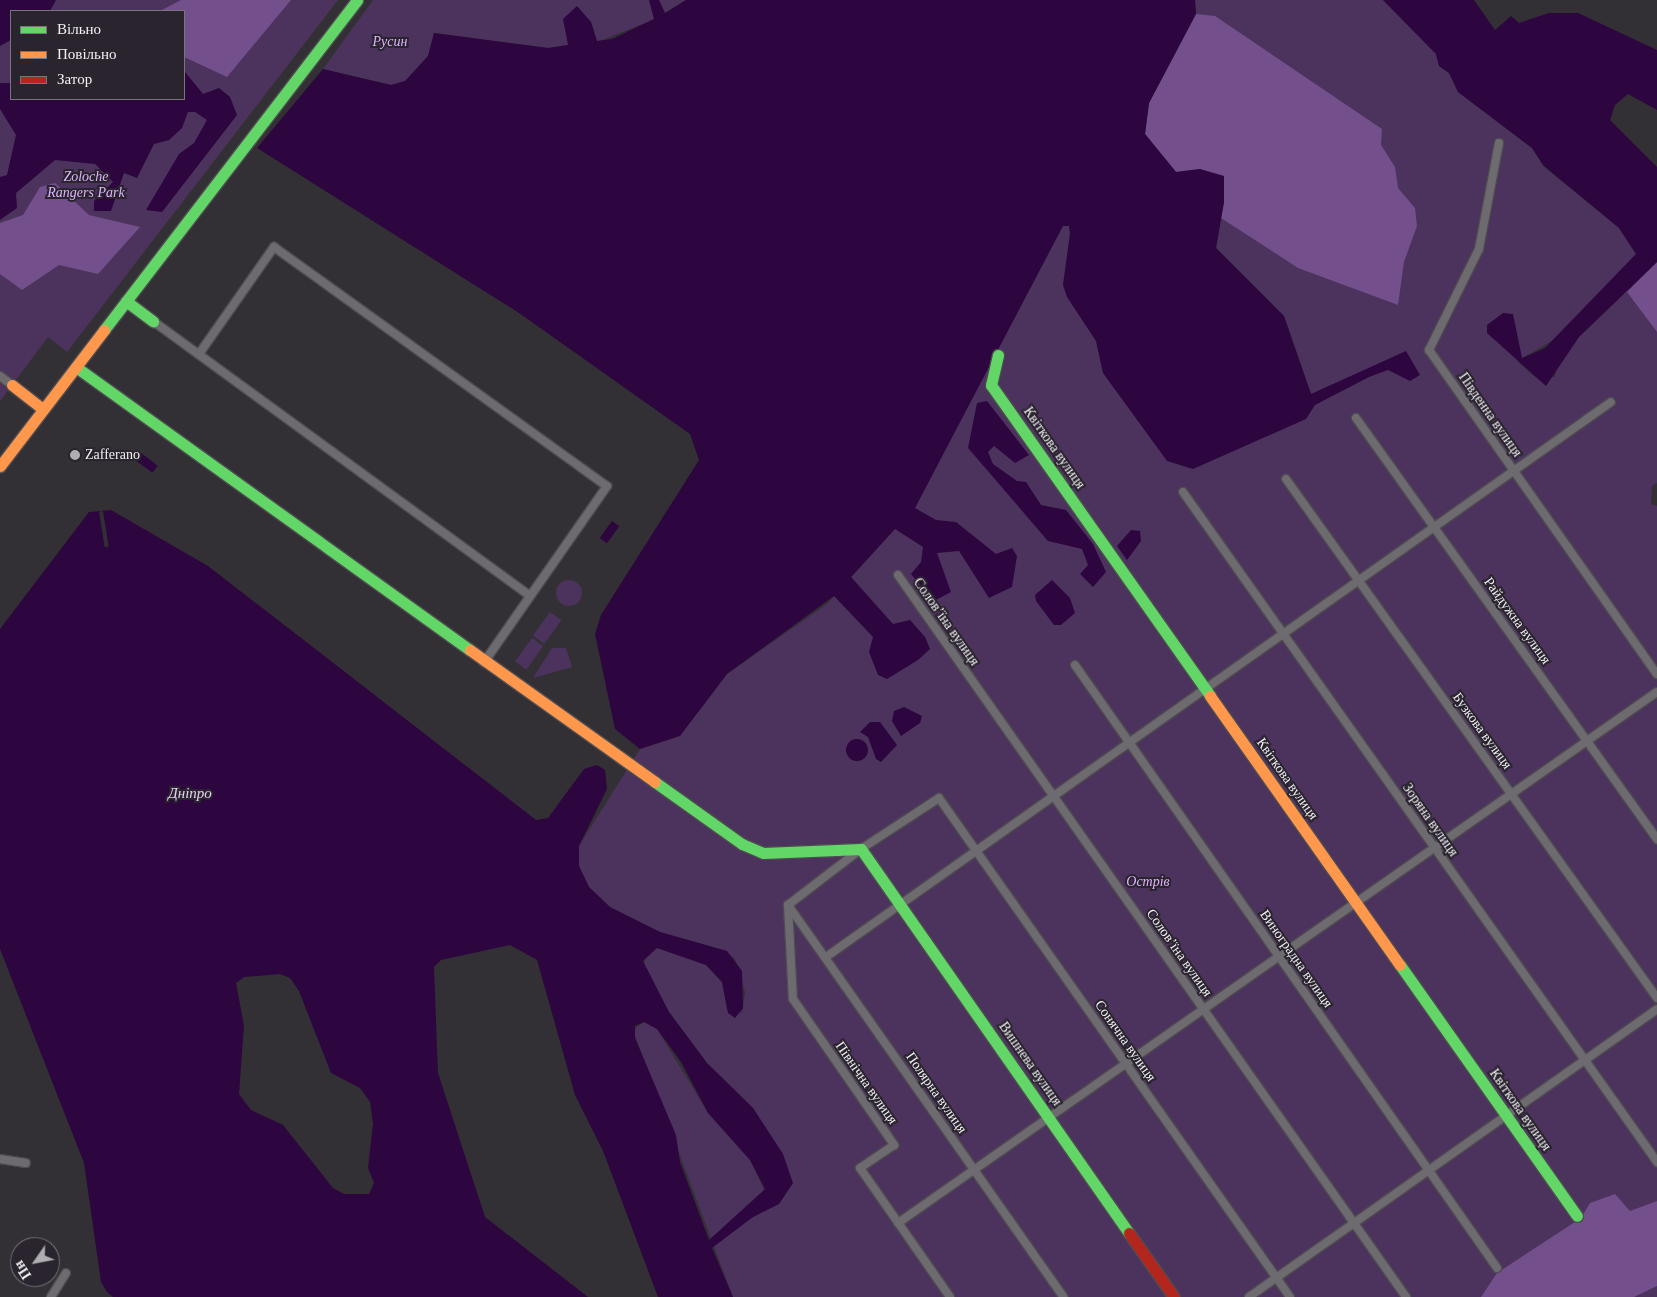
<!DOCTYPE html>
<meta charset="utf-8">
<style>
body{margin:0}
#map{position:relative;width:1657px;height:1297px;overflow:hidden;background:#333035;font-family:"Times New Roman",serif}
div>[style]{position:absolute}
.green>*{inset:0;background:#4c335d;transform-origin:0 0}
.round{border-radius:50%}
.forest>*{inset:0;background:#734f8b}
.water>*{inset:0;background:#2d053f;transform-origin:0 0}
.pier>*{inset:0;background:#333035;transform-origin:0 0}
.roads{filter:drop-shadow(1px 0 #4e4c50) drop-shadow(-1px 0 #4e4c50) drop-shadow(0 1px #4e4c50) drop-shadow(0 -1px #4e4c50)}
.street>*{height:8px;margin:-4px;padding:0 4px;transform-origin:4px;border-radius:4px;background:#6d6b6f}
.fast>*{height:11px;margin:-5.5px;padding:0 5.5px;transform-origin:5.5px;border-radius:5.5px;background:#63d668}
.slow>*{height:11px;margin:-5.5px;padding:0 5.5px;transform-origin:5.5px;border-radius:5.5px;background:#ff974d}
.jam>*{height:11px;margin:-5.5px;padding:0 5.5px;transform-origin:5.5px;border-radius:5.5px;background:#b3261e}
.dots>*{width:14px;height:14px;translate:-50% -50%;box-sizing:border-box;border:2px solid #29242d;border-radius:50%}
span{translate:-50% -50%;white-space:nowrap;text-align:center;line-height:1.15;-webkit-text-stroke:4px #29242d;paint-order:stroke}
.park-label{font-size:14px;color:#dfb2fe;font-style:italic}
.street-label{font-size:14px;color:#f2eff5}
.poi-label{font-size:14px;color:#f2eff5}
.left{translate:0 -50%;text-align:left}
.water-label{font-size:15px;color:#e4cef4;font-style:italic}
.legend{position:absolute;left:10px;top:10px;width:175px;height:90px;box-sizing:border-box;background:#29242d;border:1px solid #79757d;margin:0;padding:6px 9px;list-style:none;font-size:15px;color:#f2eff5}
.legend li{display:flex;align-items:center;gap:10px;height:25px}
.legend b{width:25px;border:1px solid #79757d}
.north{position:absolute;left:10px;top:1237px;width:50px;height:50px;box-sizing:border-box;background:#29242d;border:1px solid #79757d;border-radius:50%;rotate:237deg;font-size:14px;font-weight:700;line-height:20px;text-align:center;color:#f2eff5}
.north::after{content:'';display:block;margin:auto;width:18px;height:22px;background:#afacb2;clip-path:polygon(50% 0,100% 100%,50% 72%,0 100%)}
</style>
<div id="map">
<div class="green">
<i style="clip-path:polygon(evenodd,0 0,338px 0,67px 352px,48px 337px,0 401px,0 0,11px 11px,184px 11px,184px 99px,11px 99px,11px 11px)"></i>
<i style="clip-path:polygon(373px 0,649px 0,655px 19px,597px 42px,591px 21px,569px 45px,548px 48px,434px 33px,428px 56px,406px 81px,391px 85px,323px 69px)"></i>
<i style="clip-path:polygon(659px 0,686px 0,665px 13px)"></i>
<i style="clip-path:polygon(1195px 0,1383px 0,1436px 54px,1439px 66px,1449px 73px,1458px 92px,1532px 148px,1543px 166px,1619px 228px,1636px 254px,1555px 339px,1517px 361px,1536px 378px,1555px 377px,1558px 363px,1579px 337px,1657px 262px,1657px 483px,1652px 486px,1651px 504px,1657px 506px,1657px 1297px,733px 1297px,633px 1030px,644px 1022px,657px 1029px,708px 1113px,750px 1160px,768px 1198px,753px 1108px,707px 1063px,659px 998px,643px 968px,646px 956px,657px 948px,706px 965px,722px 982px,727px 1010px,742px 1013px,745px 992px,735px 959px,723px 950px,660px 932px,610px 907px,589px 887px,579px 866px,579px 846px,640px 749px,680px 735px,727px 674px,827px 604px,914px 508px,1063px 225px,1069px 226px,1070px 234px,1063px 285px,1096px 341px,1103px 373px,1315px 405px,1284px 316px,1216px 248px,1224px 202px,1176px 172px,1178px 44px,1196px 14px)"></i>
<i class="round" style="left:556px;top:580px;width:26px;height:26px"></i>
<i style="left:550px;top:612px;width:14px;height:29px;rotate:36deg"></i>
<i style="left:532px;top:638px;width:14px;height:29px;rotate:36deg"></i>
<i style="clip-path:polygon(552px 648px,566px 648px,572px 667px,533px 678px)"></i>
</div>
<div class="forest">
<i style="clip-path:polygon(181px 0,291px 0,227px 77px,184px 57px,184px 11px,160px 11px)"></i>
<i style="clip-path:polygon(1196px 14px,1215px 16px,1382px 129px,1381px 145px,1395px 167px,1398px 188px,1415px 208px,1417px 226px,1404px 262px,1398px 305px,1298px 268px,1221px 218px,1224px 202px,1200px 169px,1176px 172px,1145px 134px,1149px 103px)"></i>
<i style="clip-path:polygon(55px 183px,89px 215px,140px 227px,98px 274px,59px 265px,22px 290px,0 274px,0 223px,23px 215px,40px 187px)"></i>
<i style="clip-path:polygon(1657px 262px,1657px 332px,1627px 292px)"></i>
<i style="clip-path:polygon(1615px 1194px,1630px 1211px,1657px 1201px,1657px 1286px,1634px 1297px,1481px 1297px,1497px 1273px,1581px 1218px,1590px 1203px)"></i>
</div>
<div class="water">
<i style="clip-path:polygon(0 0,56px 0,50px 11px,11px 11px,11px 40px,0 46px)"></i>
<i style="clip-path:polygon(649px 0,659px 0,665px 13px,686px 0,1195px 0,1196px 14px,1149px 103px,1145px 134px,1176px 172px,1200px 169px,1224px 176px,1224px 202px,1216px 248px,1284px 316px,1311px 394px,1406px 351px,1420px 375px,1410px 381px,1388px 370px,1369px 377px,1315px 405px,1306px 419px,1193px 469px,1167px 461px,1103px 373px,1096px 341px,1067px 297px,1063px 285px,1070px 234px,1069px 226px,1063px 226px,915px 508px,936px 520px,956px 522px,996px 554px,1012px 548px,1017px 556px,1012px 587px,989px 598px,959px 551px,937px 553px,951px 592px,934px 601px,911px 574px,921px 562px,923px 547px,895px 529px,851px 577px,893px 624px,910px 620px,925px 637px,930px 649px,918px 660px,887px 679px,878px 675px,869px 652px,873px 637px,834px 596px,727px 674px,680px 736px,640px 749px,615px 729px,595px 634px,601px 615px,699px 460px,690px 434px,519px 313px,257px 148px,323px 69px,391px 85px,405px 81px,428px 56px,434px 33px,548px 48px,568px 45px,563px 19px,577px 6px,591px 22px,597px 41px,612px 39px,654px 19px)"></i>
<i style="clip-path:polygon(1383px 0,1474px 0,1495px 30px,1511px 16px,1519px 23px,1549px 13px,1578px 13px,1657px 50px,1657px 110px,1628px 94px,1615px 105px,1610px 120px,1657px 167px,1657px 262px,1579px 337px,1546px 386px,1487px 333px,1487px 325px,1503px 313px,1513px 314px,1522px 358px,1545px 348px,1636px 254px,1619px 228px,1544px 166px,1532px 148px,1458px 92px,1449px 73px,1439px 66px,1436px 54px)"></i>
<i style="clip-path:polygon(185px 72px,203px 94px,219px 88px,230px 97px,237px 115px,162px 212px,146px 210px,179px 154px,194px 143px,207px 120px,195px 112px,188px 112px,182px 128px,169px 140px,154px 144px,137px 178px,124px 173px,111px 211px,94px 211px,94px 201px,113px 182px,95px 164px,55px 160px,16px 193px,17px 208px,0 220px,0 177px,7px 175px,16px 135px,0 109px,0 83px,11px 83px,11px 99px,184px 99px)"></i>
<i style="clip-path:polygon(987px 401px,1029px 455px,1015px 463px,994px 446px,988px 452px,993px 464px,1017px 481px,1026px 482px,1041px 505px,1066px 510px,1093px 544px,1106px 572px,1093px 587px,1080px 574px,1088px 565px,1082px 549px,1048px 541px,968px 448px,977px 403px)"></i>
<i style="left:141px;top:453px;width:21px;height:9px;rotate:37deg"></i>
<i style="clip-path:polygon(evenodd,111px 510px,208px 566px,536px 820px,548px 818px,584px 769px,597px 765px,605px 770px,607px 789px,579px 846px,579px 866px,589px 887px,610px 907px,660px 932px,727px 951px,742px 971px,743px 1008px,735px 1018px,728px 1013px,722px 982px,706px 965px,657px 948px,643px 961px,669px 1012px,707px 1063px,753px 1108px,783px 1154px,793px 1183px,779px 1204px,753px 1217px,712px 1248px,733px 1297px,658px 1297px,603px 1151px,575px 1095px,537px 960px,510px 945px,441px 960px,434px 967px,438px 1073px,485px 1217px,588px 1297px,113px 1297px,107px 1292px,101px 1282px,84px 1163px,0 949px,0 629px,89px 512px,111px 510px,280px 974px,290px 978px,299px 991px,331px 1073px,360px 1088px,370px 1102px,373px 1124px,368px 1168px,374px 1183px,369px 1194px,344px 1194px,333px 1188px,283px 1125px,251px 1110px,239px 1094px,244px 1026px,236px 983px,244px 977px,280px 974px,111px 510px,644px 1022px,657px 1029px,681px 1062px,708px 1113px,750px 1160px,765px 1189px,709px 1240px,680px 1162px,676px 1135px,635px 1038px,635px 1026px,644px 1022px)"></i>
<i style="left:612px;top:521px;width:9px;height:21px;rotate:36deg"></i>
<i style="clip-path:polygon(1131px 530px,1140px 531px,1141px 541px,1127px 560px,1117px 546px)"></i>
<i style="clip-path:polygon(1052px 580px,1070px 598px,1075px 613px,1061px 625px,1054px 625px,1036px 601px,1035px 595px)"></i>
<i style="clip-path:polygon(904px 707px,922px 716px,920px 723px,901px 736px,892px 721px,894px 711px)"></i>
<i style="clip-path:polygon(870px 722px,880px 722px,897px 745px,881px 762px,876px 759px,868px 737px,860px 732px)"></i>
<i class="round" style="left:846px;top:739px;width:22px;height:22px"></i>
</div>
<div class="pier">
<i style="left:103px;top:511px;width:36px;height:4px;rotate:81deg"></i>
</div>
<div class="roads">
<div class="street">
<i style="left:1499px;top:143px;width:108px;rotate:100.7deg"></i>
<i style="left:1479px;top:249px;width:113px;rotate:116.3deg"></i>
<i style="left:1429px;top:350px;width:396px;rotate:54.9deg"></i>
<i style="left:153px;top:321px;width:465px;rotate:36.1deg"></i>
<i style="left:199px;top:354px;width:131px;rotate:-55deg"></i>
<i style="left:274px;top:247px;width:410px;rotate:35.7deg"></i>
<i style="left:607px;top:486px;width:215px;rotate:124.9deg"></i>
<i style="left:0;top:376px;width:15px;rotate:37deg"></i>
<i style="left:1356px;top:418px;width:518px;rotate:54.44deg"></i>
<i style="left:1286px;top:479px;width:638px;rotate:54.44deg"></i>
<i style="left:1183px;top:492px;width:821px;rotate:54.72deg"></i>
<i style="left:898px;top:575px;width:883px;rotate:54.87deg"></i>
<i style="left:1075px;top:665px;width:736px;rotate:55.01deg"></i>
<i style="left:788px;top:905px;width:92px;rotate:-37.5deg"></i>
<i style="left:861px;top:849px;width:93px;rotate:-33.2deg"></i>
<i style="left:939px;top:798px;width:610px;rotate:54.88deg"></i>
<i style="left:788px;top:905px;width:479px;rotate:54.9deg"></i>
<i style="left:788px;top:905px;width:94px;rotate:87deg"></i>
<i style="left:793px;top:999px;width:178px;rotate:55.3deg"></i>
<i style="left:894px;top:1145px;width:41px;rotate:145.9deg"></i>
<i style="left:860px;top:1168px;width:157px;rotate:55.1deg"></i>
<i style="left:826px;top:957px;width:961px;rotate:-35.26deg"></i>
<i style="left:0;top:1159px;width:26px;rotate:9deg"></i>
<i style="left:898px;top:1223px;width:926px;rotate:-34.98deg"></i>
<i style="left:51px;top:1297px;width:28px;rotate:-58deg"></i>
<i style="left:1249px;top:1297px;width:499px;rotate:-35.2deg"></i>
</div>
<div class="fast">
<i style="left:126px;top:301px;width:34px;rotate:37deg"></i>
<i style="left:104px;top:330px;width:416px;rotate:-52.5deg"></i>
<i style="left:998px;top:355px;width:31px;rotate:103deg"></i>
<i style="left:991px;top:385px;width:380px;rotate:54.8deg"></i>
<i style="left:76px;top:367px;width:485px;rotate:35.7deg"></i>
<i style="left:655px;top:782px;width:107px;rotate:35.5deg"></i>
<i style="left:742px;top:844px;width:23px;rotate:23deg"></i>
<i style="left:763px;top:853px;width:98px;rotate:-2.3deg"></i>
<i style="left:861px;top:849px;width:468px;rotate:55.1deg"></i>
<i style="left:1400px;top:965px;width:307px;rotate:54.8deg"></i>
</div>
<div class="slow">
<i style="left:12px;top:385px;width:39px;rotate:38deg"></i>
<i style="left:0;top:466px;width:171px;rotate:-52.6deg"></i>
<i style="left:470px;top:650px;width:227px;rotate:35.5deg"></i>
<i style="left:1210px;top:696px;width:329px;rotate:54.8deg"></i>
</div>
<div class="jam">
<i style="left:1129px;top:1233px;width:78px;rotate:54.9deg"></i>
</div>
</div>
<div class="dots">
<i style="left:75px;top:455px;background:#afacb2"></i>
</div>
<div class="park-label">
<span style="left:390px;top:42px">Русин</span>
<span style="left:86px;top:185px">Zoloche<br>Rangers Park</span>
<span style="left:1148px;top:882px">Острів</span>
</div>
<div class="street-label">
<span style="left:1490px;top:415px;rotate:55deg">Південна вулиця</span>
<span style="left:1054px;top:448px;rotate:55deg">Квіткова вулиця</span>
<span style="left:1517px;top:621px;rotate:54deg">Райдужна вулиця</span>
<span style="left:946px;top:622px;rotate:55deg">Соловʼїна вулиця</span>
<span style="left:1482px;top:731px;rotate:54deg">Бузкова вулиця</span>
<span style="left:1287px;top:779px;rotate:55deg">Квіткова вулиця</span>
<span style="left:1430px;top:820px;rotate:55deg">Зоряна вулиця</span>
<span style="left:1179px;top:953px;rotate:55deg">Соловʼїна вулиця</span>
<span style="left:1296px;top:959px;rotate:55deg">Виноградна вулиця</span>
<span style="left:1125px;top:1041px;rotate:55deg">Сонячна вулиця</span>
<span style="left:1030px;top:1064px;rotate:55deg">Вишнева вулиця</span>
<span style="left:866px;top:1083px;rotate:55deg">Північна вулиця</span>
<span style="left:936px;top:1093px;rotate:55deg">Полярна вулиця</span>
<span style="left:1520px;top:1110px;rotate:55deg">Квіткова вулиця</span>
</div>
<div class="poi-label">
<span class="left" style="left:85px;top:455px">Zafferano</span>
</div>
<div class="water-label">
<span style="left:190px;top:794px">Дніпро</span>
</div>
<ul class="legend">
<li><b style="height:6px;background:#63d668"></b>Вільно</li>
<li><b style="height:6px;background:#ff974d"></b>Повільно</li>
<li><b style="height:6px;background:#b3261e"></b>Затор</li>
</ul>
<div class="north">Пн</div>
</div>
